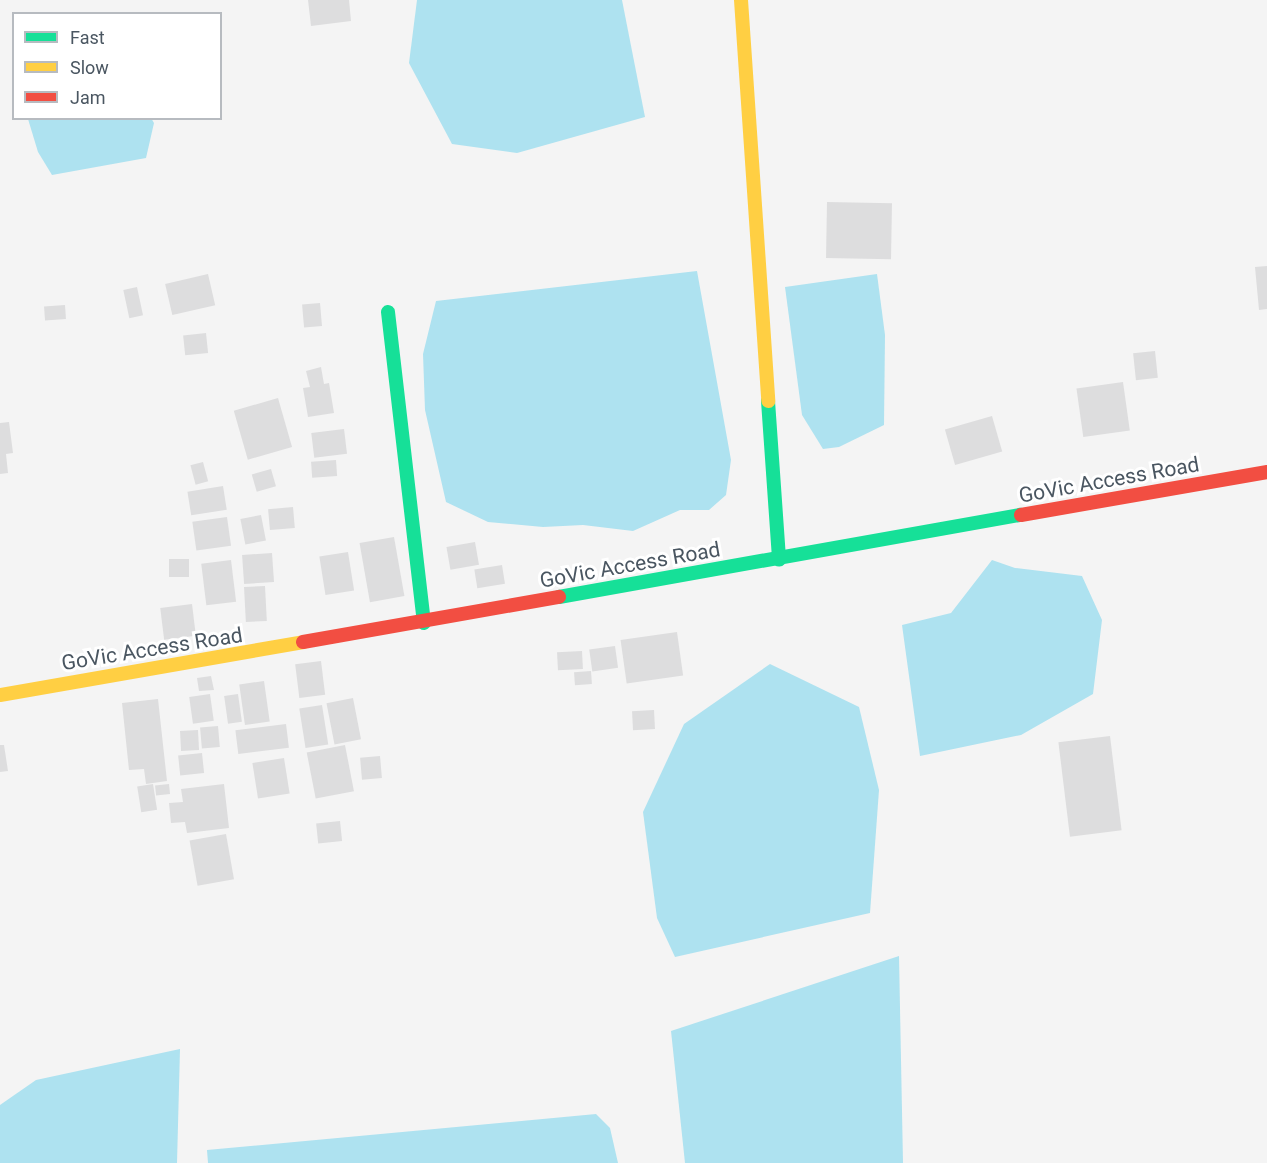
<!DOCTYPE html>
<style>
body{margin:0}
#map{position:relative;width:1267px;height:1163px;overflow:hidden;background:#f4f4f4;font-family:Roboto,sans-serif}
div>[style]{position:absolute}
.water>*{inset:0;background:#aee2f0}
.building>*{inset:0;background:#ddddde;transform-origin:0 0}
.fast>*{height:14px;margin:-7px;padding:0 7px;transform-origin:7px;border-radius:7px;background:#16e098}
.slow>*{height:14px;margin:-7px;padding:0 7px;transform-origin:7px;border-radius:7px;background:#ffcf43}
.jam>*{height:14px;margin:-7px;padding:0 7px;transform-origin:7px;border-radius:7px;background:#f24e42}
span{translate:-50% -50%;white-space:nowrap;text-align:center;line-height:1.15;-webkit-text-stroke:6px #fff;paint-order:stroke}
.street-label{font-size:21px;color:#4a5661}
.legend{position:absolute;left:12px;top:12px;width:210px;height:108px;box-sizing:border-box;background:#fff;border:2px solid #b7bbc0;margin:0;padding:8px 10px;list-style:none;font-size:18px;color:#4a5661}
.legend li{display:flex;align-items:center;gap:12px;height:30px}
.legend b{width:30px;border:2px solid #b7bbc0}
</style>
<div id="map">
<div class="water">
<i style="clip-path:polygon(417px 0,622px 0,645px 117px,517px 153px,452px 144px,409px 63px)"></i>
<i style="clip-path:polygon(151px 118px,154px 123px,146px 158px,52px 175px,38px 152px,28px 119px)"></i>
<i style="clip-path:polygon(697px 271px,731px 460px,726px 495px,709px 510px,680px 510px,633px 531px,583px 525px,543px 527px,488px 522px,446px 502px,425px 410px,423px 354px,436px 301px)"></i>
<i style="clip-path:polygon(877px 274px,885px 335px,884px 425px,839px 447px,823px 449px,802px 415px,785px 287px)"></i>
<i style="clip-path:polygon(992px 560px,1015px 568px,1082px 576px,1102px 620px,1093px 694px,1021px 735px,920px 756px,902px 625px,951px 613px)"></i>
<i style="clip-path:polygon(770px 664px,859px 707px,879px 790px,870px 913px,675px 957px,657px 918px,643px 812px,684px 724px)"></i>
<i style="clip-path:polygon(899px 956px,903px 1163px,685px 1163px,671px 1031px)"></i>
<i style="clip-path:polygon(180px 1049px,177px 1163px,0 1163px,0 1105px,36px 1080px)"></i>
<i style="clip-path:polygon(596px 1114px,610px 1128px,618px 1163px,208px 1163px,207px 1150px)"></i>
</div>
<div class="building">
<i style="clip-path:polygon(308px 0,349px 0,351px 21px,311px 26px)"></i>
<i style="left:827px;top:202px;width:65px;height:56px;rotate:1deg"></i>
<i style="clip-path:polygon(1267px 266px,1267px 309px,1259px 310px,1255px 267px)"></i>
<i style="left:208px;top:274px;width:32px;height:44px;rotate:77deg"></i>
<i style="left:137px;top:287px;width:29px;height:14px;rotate:78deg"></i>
<i style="left:320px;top:303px;width:23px;height:18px;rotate:85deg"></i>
<i style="left:65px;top:305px;width:14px;height:21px;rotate:86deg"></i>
<i style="left:206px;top:333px;width:20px;height:23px;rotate:84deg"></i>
<i style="left:1155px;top:351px;width:27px;height:22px;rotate:84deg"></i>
<i style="clip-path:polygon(321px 367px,324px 384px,329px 383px,334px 413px,308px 417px,303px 388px,310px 387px,306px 371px)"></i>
<i style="left:1123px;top:382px;width:49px;height:47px;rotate:82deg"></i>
<i style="left:278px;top:398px;width:51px;height:46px;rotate:74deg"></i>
<i style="left:992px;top:416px;width:37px;height:49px;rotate:74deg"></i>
<i style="clip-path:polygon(9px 422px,13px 453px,6px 454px,8px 473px,0 474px,0 423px)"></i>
<i style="left:344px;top:429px;width:25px;height:33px;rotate:83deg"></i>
<i style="left:336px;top:460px;width:16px;height:25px;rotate:86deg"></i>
<i style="left:203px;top:462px;width:20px;height:13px;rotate:75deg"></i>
<i style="left:271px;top:469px;width:18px;height:20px;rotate:74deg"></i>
<i style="left:223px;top:486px;width:24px;height:36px;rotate:81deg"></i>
<i style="left:293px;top:507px;width:21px;height:25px;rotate:85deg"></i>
<i style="left:261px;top:515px;width:26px;height:21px;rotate:79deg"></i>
<i style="left:227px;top:517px;width:29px;height:35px;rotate:82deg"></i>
<i style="left:394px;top:537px;width:60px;height:35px;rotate:80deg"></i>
<i style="left:475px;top:542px;width:23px;height:29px;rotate:80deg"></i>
<i style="left:348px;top:552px;width:39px;height:29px;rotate:81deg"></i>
<i style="left:272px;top:553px;width:29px;height:30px;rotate:86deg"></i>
<i style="left:169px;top:559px;width:20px;height:18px"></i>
<i style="left:231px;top:560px;width:42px;height:30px;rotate:83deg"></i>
<i style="left:502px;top:565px;width:19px;height:28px;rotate:81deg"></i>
<i style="left:265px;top:586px;width:35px;height:21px;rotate:87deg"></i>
<i style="left:192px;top:604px;width:32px;height:32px;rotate:83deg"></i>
<i style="left:677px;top:632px;width:44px;height:57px;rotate:82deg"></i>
<i style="left:615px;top:646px;width:22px;height:26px;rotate:82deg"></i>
<i style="left:582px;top:651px;width:18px;height:25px;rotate:87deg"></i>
<i style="left:321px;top:661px;width:34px;height:26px;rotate:83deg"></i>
<i style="left:591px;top:671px;width:13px;height:17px;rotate:86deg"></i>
<i style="clip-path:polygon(211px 676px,214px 690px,199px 691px,197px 678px)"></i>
<i style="left:264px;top:681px;width:41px;height:25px;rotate:82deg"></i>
<i style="left:210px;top:694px;width:27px;height:21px;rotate:82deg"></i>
<i style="left:238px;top:694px;width:28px;height:14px;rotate:82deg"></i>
<i style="left:353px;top:698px;width:42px;height:27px;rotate:79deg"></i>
<i style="clip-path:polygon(158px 699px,167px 781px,146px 784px,144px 769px,129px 770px,122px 703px)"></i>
<i style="left:322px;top:705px;width:40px;height:23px;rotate:81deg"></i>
<i style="left:654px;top:710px;width:19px;height:22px;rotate:87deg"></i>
<i style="left:286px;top:724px;width:24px;height:51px;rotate:83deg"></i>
<i style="left:218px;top:726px;width:21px;height:18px;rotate:85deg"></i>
<i style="left:198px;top:730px;width:20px;height:18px;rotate:87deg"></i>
<i style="left:1110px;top:736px;width:95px;height:52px;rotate:83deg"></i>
<i style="clip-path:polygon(0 745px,4px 745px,8px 771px,0 772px)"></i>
<i style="left:345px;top:745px;width:47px;height:39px;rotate:79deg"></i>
<i style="left:202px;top:753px;width:20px;height:24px;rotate:84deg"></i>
<i style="left:380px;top:756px;width:22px;height:20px;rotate:85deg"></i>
<i style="left:284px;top:758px;width:36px;height:32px;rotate:81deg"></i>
<i style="left:153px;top:784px;width:26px;height:16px;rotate:81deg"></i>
<i style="left:169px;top:784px;width:10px;height:14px;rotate:84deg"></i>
<i style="clip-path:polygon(224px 784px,229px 828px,187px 833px,185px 822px,171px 823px,169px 803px,183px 802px,181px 789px)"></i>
<i style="left:340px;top:821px;width:20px;height:24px;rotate:84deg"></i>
<i style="left:226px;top:834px;width:46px;height:37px;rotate:80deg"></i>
</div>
<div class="fast">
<i style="left:388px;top:312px;width:313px;rotate:83.4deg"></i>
<i style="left:768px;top:401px;width:159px;rotate:86deg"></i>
<i style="left:559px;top:597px;width:469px;rotate:-10.1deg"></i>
</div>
<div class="slow">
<i style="left:741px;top:0;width:402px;rotate:86.1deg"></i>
<i style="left:0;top:695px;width:308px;rotate:-9.9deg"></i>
</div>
<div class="jam">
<i style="left:1021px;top:515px;width:250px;rotate:-9.9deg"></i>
<i style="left:303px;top:642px;width:260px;rotate:-10deg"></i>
</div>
<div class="street-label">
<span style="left:1109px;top:480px;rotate:-10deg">GoVic Access Road</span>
<span style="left:630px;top:565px;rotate:-10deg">GoVic Access Road</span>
<span style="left:152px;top:649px;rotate:-9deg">GoVic Access Road</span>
</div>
<ul class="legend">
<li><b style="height:8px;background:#16e098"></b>Fast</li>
<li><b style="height:8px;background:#ffcf43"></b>Slow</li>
<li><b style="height:8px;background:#f24e42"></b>Jam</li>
</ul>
</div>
